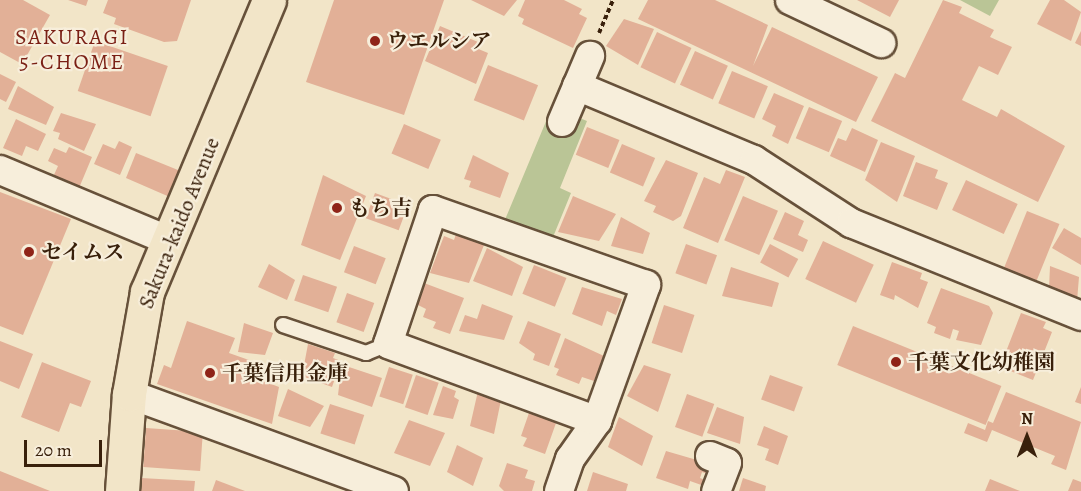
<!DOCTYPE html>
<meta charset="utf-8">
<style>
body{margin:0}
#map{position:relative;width:1081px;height:491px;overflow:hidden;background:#f2e5c8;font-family:Alegreya,"Noto Serif JP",serif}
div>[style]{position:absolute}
.green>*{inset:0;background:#bac596}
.building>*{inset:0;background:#e2b097;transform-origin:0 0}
.path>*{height:4px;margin-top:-2px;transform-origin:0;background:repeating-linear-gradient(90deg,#39200b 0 4.5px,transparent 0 7.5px)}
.roads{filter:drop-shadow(2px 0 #67513a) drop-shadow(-2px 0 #67513a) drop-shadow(0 2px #67513a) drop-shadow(0 -2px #67513a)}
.lane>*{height:14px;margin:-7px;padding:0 7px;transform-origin:7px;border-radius:7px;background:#f7eedb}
.street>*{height:28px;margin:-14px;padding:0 14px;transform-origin:14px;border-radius:14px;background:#f7eedb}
.highway>*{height:33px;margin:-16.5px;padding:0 16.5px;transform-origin:16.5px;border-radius:16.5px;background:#f2e5c8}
.dots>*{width:16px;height:16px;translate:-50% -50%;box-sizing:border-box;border:3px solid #f7eedb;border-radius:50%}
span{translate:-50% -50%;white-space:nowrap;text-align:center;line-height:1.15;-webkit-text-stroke:4.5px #f7eedb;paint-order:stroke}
.poi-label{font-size:21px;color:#39200b;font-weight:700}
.left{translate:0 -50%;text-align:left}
.street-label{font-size:21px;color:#39200b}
.neighbourhood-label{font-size:22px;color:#7a1f14;letter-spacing:1.5px}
.north{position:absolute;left:997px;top:407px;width:60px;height:60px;-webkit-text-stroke:4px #f7eedb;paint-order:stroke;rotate:0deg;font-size:16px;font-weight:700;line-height:24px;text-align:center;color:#39200b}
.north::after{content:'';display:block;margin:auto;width:21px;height:27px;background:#39200b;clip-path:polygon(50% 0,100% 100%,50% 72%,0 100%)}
.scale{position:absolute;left:24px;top:440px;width:78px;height:27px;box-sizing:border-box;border:3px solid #39200b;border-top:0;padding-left:8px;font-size:18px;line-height:21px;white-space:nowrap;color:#39200b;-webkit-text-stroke:4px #f7eedb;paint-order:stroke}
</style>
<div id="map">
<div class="green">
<i style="clip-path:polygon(960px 0,999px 0,990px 16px)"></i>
<i style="clip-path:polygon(552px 107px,587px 121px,560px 188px,571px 193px,551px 242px,504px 222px)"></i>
</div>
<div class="building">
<i style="clip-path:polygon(0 0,23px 0,50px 15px,22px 64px,0 52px)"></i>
<i style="clip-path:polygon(68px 0,88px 0,86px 6px)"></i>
<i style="clip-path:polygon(108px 0,191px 0,177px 41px,164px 42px,114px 24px,116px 18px,103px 13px)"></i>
<i style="clip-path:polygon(334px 0,444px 0,404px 115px,306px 82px)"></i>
<i style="clip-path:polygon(471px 0,517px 0,504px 16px)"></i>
<i style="clip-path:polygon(525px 0,564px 0,582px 9px,579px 14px,587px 18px,573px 48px,522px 24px,524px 19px,518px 16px)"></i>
<i style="clip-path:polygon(648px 0,715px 0,768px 25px,753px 66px,772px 27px,878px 77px,856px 122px,638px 19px)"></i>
<i style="clip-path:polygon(857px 0,899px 0,890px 17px)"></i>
<i style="clip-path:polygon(943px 0,962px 7px,959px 13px,994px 30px,990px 37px,1012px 47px,998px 75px,979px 66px,962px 100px,997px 117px,1001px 109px,1065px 146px,1038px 202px,871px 121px,895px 73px,905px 78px)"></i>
<i style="clip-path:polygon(1050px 0,1064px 0,1081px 12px,1071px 41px,1037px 24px)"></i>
<i style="clip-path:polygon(624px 19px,654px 29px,638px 65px,606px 46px)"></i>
<i style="clip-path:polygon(440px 26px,478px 42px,476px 48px,488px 53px,476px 84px,425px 61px)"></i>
<i style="clip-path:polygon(1081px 31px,1081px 46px,1075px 43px)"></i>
<i style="left:657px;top:32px;width:38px;height:39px;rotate:25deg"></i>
<i style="left:95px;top:41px;width:77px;height:53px;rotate:19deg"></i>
<i style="left:695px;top:51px;width:36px;height:37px;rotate:24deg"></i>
<i style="left:488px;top:65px;width:54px;height:38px;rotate:22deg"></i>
<i style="left:732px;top:71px;width:39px;height:35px;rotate:23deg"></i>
<i style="clip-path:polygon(0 74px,16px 82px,6px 102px,0 99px)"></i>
<i style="clip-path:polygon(18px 86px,54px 107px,46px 125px,8px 109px)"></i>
<i style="clip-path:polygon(774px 93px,804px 106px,788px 144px,772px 136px,776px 126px,762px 119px)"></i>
<i style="left:809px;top:107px;width:36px;height:34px;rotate:23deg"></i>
<i style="clip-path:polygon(61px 113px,96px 124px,84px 151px,58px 139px,60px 133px,53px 131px)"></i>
<i style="clip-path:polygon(16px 119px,46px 134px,38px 151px,26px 146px,22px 156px,3px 148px)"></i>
<i style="left:404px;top:124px;width:40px;height:32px;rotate:23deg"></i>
<i style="left:587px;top:127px;width:35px;height:30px;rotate:22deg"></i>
<i style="clip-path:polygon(852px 128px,878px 140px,865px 172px,830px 156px,838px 138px,846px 141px)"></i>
<i style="clip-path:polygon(119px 141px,132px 147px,120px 175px,94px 164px,103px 144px,115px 149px)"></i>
<i style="clip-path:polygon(881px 142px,915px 156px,897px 202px,865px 180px)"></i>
<i style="left:622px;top:144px;width:36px;height:31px;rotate:23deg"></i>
<i style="clip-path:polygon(69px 147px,92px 157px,79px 188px,53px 177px,58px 166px,48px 161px,54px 148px,66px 153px)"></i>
<i style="clip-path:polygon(136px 153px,178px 170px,180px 178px,172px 198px,126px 178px)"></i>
<i style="clip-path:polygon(473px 155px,509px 173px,500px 198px,469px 187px,471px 181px,464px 179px)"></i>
<i style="clip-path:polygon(666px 160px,698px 173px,681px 216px,673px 221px,653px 212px,656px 206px,644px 201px)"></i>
<i style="clip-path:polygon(916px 162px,938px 170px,935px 178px,948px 183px,937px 210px,903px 196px)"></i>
<i style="clip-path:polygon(726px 170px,745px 177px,718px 243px,683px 228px,704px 177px,720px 184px)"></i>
<i style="clip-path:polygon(323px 175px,366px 196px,340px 260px,301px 245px)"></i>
<i style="left:966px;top:180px;width:57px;height:33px;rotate:25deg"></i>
<i style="clip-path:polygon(0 192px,71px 219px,23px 335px,0 326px)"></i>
<i style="left:375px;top:193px;width:35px;height:27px;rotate:20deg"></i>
<i style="clip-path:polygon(573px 196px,616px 214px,599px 241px,558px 232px)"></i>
<i style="left:743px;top:196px;width:38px;height:48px;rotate:23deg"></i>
<i style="left:1027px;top:211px;width:35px;height:74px;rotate:22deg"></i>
<i style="clip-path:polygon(785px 212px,804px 221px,798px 235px,808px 240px,803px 252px,773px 239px)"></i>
<i style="clip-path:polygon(621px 217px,650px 233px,643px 254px,611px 246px)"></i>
<i style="clip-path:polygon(1064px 228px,1081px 238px,1081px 265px,1052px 248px)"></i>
<i style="clip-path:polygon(456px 234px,484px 245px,469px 283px,430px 273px,444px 236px,454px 240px)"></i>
<i style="left:823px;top:241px;width:56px;height:42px;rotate:25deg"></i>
<i style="left:686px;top:244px;width:33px;height:31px;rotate:20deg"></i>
<i style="left:770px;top:244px;width:32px;height:21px;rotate:28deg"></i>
<i style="left:354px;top:246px;width:34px;height:28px;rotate:21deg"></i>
<i style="clip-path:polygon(487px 248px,523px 267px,512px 296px,473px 281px)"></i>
<i style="clip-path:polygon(892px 262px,922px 273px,920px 279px,928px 282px,918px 308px,895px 295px,894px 300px,880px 295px)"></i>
<i style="clip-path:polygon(269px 264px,295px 280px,287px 300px,258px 287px)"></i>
<i style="left:534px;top:265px;width:35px;height:31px;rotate:22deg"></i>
<i style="clip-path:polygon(1050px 266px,1079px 277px,1077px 301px,1049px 289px)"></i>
<i style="clip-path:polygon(731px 267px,779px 283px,772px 307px,722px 296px)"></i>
<i style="left:303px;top:275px;width:36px;height:27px;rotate:19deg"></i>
<i style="clip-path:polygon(424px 283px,464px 298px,450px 334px,433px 328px,436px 322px,423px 317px,426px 309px,416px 304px)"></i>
<i style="clip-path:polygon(582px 287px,622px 299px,616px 315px,607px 311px,602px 326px,572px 314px)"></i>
<i style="clip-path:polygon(941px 288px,989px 306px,993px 313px,981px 345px,956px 340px,959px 331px,953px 329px,950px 339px,934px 333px,936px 327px,927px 323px)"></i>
<i style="left:347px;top:293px;width:29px;height:31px;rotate:20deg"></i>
<i style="clip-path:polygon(482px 304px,513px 316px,504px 340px,459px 331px,465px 315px,477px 319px)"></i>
<i style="left:664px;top:305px;width:32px;height:40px;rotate:18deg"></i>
<i style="clip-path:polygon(1021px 313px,1046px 322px,1043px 328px,1052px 332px,1033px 380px,1000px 367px)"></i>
<i style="clip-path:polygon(187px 321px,235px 338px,229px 353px,263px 365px,258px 379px,279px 387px,272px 424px,157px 384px,164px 365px,171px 368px)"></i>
<i style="clip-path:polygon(528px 321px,561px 334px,549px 366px,533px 360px,535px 354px,519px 343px)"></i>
<i style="clip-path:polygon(244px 323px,273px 333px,265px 355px,238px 352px)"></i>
<i style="left:853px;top:326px;width:160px;height:42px;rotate:22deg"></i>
<i style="clip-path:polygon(565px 338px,604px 356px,594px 381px,582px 377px,579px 384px,556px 375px,559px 369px,554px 367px)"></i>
<i style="clip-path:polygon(0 341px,33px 354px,19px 389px,0 381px)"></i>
<i style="clip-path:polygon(308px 344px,335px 353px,333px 358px,341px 361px,332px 387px,302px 376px)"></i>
<i style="clip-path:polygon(42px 362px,91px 381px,81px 407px,70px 403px,59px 432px,21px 417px)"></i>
<i style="clip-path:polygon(644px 365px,671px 374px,658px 412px,627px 396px)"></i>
<i style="clip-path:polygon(349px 367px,382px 378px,372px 407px,338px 395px,340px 378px,344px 379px)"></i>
<i style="left:389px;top:367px;width:25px;height:31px;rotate:18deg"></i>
<i style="left:416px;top:375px;width:24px;height:34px;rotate:19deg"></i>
<i style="left:770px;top:375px;width:35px;height:26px;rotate:20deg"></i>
<i style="clip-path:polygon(443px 386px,456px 391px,454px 397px,459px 400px,453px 419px,433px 415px)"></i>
<i style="clip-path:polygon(1081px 387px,1081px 404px,1075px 402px)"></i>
<i style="clip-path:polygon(288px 389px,324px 406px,310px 427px,278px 416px)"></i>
<i style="clip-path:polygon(478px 391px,501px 400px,494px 434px,470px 426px)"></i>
<i style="clip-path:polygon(1006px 392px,1081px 422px,1066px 470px,1051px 464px,1055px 456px,992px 430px,987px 442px,964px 433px,968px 423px,985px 430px,988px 421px,993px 423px)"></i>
<i style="left:687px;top:394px;width:29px;height:35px;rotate:20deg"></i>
<i style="left:330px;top:404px;width:36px;height:31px;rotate:18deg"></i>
<i style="clip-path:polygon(717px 407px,744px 417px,740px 444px,707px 433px)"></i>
<i style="clip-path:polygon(530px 410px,556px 423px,545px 454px,523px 446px,527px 438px,521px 436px)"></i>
<i style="clip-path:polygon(619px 417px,653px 436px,642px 466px,608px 447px)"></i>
<i style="clip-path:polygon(409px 420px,445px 433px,430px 466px,394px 453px)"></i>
<i style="clip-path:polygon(764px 426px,788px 436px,778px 465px,765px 460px,769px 449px,757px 445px)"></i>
<i style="left:146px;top:428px;width:57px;height:39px;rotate:4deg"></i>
<i style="clip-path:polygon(457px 445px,483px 458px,473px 486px,447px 472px)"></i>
<i style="clip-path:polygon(666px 451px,714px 465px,710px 475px,702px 472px,700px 478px,710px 482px,707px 487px,690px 481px,688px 489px,656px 478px)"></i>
<i style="clip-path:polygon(507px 463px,528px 470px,525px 478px,535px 481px,532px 491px,504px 491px,499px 486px)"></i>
<i style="clip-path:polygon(0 471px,50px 491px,0 491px)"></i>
<i style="clip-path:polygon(593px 472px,628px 484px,626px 491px,587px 491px)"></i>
<i style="clip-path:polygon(141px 478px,195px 481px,194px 491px,140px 491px)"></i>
<i style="clip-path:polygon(743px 478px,766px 486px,765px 491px,739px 491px)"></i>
<i style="clip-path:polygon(990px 479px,1020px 491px,985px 491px)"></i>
<i style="clip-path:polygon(1073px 479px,1081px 482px,1081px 491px,1068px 491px)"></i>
<i style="clip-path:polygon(216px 480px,245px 491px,212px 491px)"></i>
</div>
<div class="path">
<i style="left:599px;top:33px;width:36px;rotate:-67deg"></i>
</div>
<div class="roads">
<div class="lane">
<i style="left:283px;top:325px;width:88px;rotate:18.6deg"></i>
<i style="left:366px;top:353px;width:24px;rotate:-22deg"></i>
</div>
<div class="street">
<i style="left:790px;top:0;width:101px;rotate:25.3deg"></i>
<i style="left:577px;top:86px;width:192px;rotate:22.7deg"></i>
<i style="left:754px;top:160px;width:116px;rotate:33deg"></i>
<i style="left:851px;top:223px;width:248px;rotate:22deg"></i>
<i style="left:562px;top:122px;width:72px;rotate:-67deg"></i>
<i style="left:0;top:170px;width:184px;rotate:22.7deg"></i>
<i style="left:129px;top:394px;width:282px;rotate:20.1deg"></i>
<i style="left:710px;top:456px;width:18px;rotate:22deg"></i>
<i style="left:727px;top:463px;width:30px;rotate:111deg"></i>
<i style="left:559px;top:491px;width:34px;rotate:-71deg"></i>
<i style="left:570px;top:459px;width:47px;rotate:-54.6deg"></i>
<i style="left:597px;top:421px;width:145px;rotate:-70.2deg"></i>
<i style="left:646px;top:285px;width:226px;rotate:-160.6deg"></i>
<i style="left:433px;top:210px;width:141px;rotate:108.6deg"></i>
<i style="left:388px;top:344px;width:223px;rotate:20.2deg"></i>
</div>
<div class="highway">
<i style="left:122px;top:491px;width:97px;rotate:-85.9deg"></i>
<i style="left:129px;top:394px;width:104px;rotate:-80deg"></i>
<i style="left:147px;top:292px;width:316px;rotate:-67.3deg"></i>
</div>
</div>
<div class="dots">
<i style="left:375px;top:41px;background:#8f2418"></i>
<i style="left:337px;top:208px;background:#8f2418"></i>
<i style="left:29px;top:252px;background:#8f2418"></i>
<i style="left:896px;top:362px;background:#8f2418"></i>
<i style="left:210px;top:373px;background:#8f2418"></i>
</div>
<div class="poi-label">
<span class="left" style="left:387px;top:41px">ウエルシア</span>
<span class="left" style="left:349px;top:208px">もち吉</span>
<span class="left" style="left:41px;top:252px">セイムス</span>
<span class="left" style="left:908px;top:362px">千葉文化幼稚園</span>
<span class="left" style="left:222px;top:373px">千葉信用金庫</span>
</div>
<div class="street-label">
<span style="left:179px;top:223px;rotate:-68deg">Sakura-kaido Avenue</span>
</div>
<div class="neighbourhood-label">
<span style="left:72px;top:50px">SAKURAGI<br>5-CHOME</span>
</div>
<div class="north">N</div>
<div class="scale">20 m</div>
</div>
